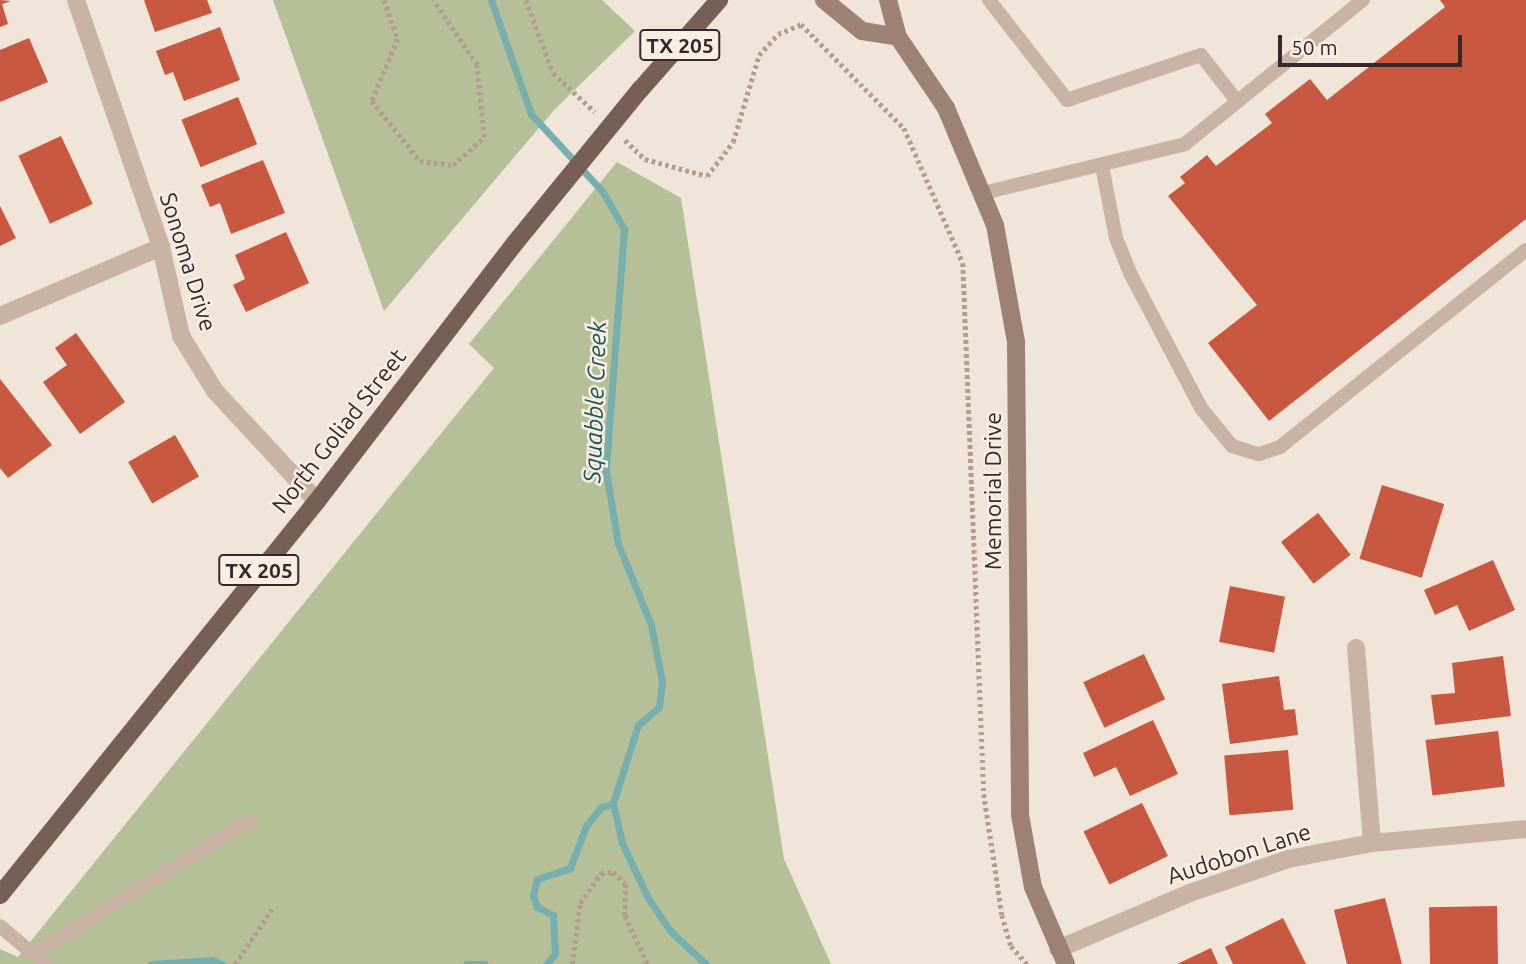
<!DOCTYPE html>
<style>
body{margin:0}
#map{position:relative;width:1526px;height:964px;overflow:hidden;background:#f1e4d8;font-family:Ubuntu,sans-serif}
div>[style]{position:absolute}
.green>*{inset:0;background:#b5c098}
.stream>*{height:7px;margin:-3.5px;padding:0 3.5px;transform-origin:3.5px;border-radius:3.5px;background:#76afae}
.building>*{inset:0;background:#c8583f;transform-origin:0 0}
.path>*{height:4.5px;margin-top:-2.25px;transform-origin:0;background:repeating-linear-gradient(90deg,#b59c8e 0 3.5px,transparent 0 7px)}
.lane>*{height:14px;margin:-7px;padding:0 7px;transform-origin:7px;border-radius:7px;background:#c9b3a4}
.street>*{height:18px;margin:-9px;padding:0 9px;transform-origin:9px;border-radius:9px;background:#c9b3a4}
.secondary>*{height:18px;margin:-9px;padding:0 9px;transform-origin:9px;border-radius:9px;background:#9d8175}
.primary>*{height:18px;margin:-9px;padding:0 9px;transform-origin:9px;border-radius:9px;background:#775f56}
.primary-bridge>*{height:18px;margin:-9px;padding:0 9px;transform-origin:9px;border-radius:9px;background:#775f56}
span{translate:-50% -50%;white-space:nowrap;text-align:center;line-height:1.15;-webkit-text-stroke:5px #f9eee4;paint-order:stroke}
.shield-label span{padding:2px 5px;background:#f9eee4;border:2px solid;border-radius:5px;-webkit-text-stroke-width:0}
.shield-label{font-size:21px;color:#342926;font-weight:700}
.street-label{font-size:23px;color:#342926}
.water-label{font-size:24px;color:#1b5656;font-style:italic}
.scale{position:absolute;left:1278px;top:35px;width:184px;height:32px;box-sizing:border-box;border:4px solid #342926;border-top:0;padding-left:9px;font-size:21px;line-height:24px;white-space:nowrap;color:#342926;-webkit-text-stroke:5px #f9eee4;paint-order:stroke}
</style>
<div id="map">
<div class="green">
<i style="clip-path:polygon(273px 0,602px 0,635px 31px,554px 110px,384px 311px)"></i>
<i style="clip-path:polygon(617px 162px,681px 198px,784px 859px,831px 964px,0 964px,0 949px,18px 957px,494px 368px,469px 344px)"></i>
</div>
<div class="stream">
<i style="left:491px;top:0;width:121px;rotate:70.7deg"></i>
<i style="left:531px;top:114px;width:106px;rotate:47.3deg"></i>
<i style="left:603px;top:192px;width:43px;rotate:60.4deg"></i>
<i style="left:624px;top:229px;width:243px;rotate:94.3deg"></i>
<i style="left:606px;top:471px;width:74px;rotate:80.7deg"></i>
<i style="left:618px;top:544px;width:87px;rotate:67.8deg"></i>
<i style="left:651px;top:625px;width:58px;rotate:79.1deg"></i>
<i style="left:662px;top:682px;width:25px;rotate:97deg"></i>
<i style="left:659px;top:707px;width:28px;rotate:139deg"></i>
<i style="left:638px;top:725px;width:82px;rotate:107.8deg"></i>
<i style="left:613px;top:803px;width:41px;rotate:77.3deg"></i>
<i style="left:622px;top:843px;width:61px;rotate:64.7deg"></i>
<i style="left:648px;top:898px;width:40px;rotate:56deg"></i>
<i style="left:670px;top:931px;width:49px;rotate:42.5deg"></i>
<i style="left:151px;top:964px;width:61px;rotate:-3.8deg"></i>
<i style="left:212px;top:960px;width:11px;rotate:22deg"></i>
<i style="left:466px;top:964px;width:19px"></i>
<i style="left:546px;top:964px;width:13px;rotate:-48deg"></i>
<i style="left:555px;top:954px;width:39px;rotate:-93deg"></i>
<i style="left:553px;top:915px;width:18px;rotate:-153deg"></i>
<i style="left:537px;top:907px;width:13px;rotate:-108deg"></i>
<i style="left:533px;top:895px;width:16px;rotate:-76deg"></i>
<i style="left:537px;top:879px;width:35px;rotate:-18deg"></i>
<i style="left:570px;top:868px;width:45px;rotate:-69.1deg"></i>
<i style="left:586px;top:826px;width:23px;rotate:-52deg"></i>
<i style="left:600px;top:808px;width:14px;rotate:-21deg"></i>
</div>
<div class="building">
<i style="clip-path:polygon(0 0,11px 1px,2px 4px,8px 24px,0 27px)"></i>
<i style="clip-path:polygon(144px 0,207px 0,212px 13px,155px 32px)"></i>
<i style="clip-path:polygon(1440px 0,1526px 0,1526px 219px,1269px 421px,1208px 343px,1257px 305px,1168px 196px,1185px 183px,1180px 177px,1207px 155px,1216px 166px,1272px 123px,1265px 114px,1310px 79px,1327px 100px,1445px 7px)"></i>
<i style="clip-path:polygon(220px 27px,240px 80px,184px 101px,173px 72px,165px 75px,156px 51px)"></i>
<i style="clip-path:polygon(29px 38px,48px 82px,0 102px,0 50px)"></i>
<i style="left:238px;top:97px;width:51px;height:61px;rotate:68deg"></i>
<i style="left:61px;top:136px;width:75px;height:47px;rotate:65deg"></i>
<i style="clip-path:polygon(263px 160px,285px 213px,231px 234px,220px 203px,210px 207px,201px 185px)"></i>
<i style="clip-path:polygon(0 206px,16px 238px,0 246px)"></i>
<i style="clip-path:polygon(286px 232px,309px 283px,246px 312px,233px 285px,245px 279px,235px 255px)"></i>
<i style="clip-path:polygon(76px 333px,125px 402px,80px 434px,43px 382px,67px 365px,55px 348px)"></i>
<i style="clip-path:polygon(0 379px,52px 445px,8px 478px,0 468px)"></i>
<i style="left:175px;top:435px;width:48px;height:54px;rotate:60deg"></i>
<i style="left:1382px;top:485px;width:65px;height:77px;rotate:17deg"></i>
<i style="left:1318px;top:513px;width:53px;height:47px;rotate:52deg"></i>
<i style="clip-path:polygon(1493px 560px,1515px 610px,1469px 631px,1457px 605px,1435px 615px,1424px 590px)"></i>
<i style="left:1230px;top:586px;width:56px;height:57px;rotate:11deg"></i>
<i style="left:1144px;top:654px;width:50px;height:67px;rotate:65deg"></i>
<i style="clip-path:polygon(1503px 656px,1511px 716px,1435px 725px,1431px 695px,1455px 693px,1452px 663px)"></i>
<i style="clip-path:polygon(1279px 676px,1284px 710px,1295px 709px,1298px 735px,1230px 744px,1222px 684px)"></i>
<i style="clip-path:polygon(1153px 720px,1178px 774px,1130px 796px,1116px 767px,1094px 777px,1083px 753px)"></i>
<i style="left:1498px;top:731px;width:56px;height:73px;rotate:83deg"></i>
<i style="left:1288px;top:750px;width:60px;height:64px;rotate:85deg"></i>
<i style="left:1142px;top:803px;width:59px;height:65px;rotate:64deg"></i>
<i style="clip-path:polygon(1385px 898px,1402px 964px,1347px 964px,1334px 910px)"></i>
<i style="left:1497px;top:906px;width:58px;height:68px;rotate:89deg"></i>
<i style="clip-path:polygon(1283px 918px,1306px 964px,1233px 964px,1225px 947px)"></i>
<i style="clip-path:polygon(1211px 948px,1218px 964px,1177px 964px)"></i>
</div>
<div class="path">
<i style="left:384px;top:0;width:41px;rotate:70.3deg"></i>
<i style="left:398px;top:39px;width:67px;rotate:112.8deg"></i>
<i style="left:372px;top:101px;width:77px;rotate:51.3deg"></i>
<i style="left:420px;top:161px;width:33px;rotate:7deg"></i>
<i style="left:453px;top:165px;width:42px;rotate:-42.1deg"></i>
<i style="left:484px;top:137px;width:72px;rotate:-95.6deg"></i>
<i style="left:477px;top:65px;width:78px;rotate:-124.1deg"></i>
<i style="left:526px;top:0;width:78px;rotate:69.7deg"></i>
<i style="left:553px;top:73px;width:57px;rotate:42.9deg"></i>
<i style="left:625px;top:140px;width:28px;rotate:44deg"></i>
<i style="left:645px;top:159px;width:64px;rotate:15.3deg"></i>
<i style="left:707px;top:176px;width:43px;rotate:-52.6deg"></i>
<i style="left:733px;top:142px;width:91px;rotate:-73.4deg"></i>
<i style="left:759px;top:55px;width:28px;rotate:-48deg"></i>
<i style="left:778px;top:34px;width:25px;rotate:-23deg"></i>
<i style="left:801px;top:24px;width:146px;rotate:45.3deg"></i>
<i style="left:904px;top:128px;width:147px;rotate:66.4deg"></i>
<i style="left:963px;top:263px;width:531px;rotate:87.74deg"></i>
<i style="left:984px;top:794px;width:122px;rotate:81.5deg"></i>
<i style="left:1002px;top:915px;width:32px;rotate:74deg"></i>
<i style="left:1011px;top:946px;width:24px;rotate:48deg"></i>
<i style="left:235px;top:964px;width:66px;rotate:-56.1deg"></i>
<i style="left:572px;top:964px;width:62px;rotate:-82.5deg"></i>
<i style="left:580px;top:903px;width:37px;rotate:-55deg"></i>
<i style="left:601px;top:873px;width:12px;rotate:-5deg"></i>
<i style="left:613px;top:872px;width:18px;rotate:43deg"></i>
<i style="left:626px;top:884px;width:32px;rotate:92deg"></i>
<i style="left:625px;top:916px;width:53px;rotate:64.4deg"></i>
</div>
<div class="lane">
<i style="left:989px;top:0;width:127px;rotate:52deg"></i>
<i style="left:1067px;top:100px;width:141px;rotate:-18.6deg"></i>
<i style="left:1201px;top:55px;width:58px;rotate:52deg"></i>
<i style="left:1102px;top:166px;width:73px;rotate:79deg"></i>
<i style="left:1116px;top:238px;width:40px;rotate:68deg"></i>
<i style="left:1131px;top:275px;width:150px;rotate:62.2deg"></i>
<i style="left:1201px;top:408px;width:49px;rotate:50.8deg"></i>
<i style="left:1232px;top:446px;width:28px;rotate:17deg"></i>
<i style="left:1259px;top:454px;width:22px;rotate:-18deg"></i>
<i style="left:1280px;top:447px;width:315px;rotate:-38.7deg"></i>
<i style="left:983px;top:193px;width:208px;rotate:-13.6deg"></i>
<i style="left:1185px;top:144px;width:229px;rotate:-39deg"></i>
<i style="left:0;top:926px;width:59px;rotate:40.2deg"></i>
<i style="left:33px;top:954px;width:256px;rotate:-31.6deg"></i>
</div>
<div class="street">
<i style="left:76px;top:0;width:261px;rotate:71deg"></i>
<i style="left:161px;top:247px;width:91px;rotate:77.3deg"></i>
<i style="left:181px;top:336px;width:65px;rotate:58.3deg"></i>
<i style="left:215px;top:391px;width:150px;rotate:47.2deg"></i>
<i style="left:0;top:316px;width:175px;rotate:-23.2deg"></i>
<i style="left:1356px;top:648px;width:196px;rotate:85.3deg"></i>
<i style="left:1058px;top:949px;width:143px;rotate:-23deg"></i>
<i style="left:1190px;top:893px;width:104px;rotate:-19.1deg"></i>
<i style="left:1288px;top:859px;width:86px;rotate:-10.8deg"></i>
<i style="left:1372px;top:843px;width:155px;rotate:-5.2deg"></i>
</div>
<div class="secondary">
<i style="left:824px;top:0;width:49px;rotate:39.2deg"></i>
<i style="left:862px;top:31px;width:36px;rotate:9deg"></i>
<i style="left:888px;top:0;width:38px;rotate:75deg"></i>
<i style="left:898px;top:37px;width:86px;rotate:55.9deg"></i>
<i style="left:946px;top:108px;width:127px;rotate:67.3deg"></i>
<i style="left:995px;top:225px;width:119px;rotate:79.8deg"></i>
<i style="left:1016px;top:342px;width:473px;rotate:89.5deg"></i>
<i style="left:1020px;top:815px;width:73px;rotate:79.8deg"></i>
<i style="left:1033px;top:887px;width:84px;rotate:66.8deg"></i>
</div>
<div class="primary">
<i style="left:640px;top:90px;width:120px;rotate:-48.7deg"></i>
<i style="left:0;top:895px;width:506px;rotate:-51.18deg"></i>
<i style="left:317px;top:501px;width:325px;rotate:-52.5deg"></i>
</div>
<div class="primary-bridge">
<i style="left:515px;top:243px;width:198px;rotate:-50.8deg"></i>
</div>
<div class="shield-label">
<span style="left:680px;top:45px">TX 205</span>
<span style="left:259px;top:570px">TX 205</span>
</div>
<div class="street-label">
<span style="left:188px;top:262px;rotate:73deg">Sonoma Drive</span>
<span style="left:339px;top:431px;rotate:-52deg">North Goliad Street</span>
<span style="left:993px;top:491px;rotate:-90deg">Memorial Drive</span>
<span style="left:1239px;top:854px;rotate:-18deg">Audobon Lane</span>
</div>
<div class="water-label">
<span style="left:595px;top:402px;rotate:-88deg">Squabble Creek</span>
</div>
<div class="scale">50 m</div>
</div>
